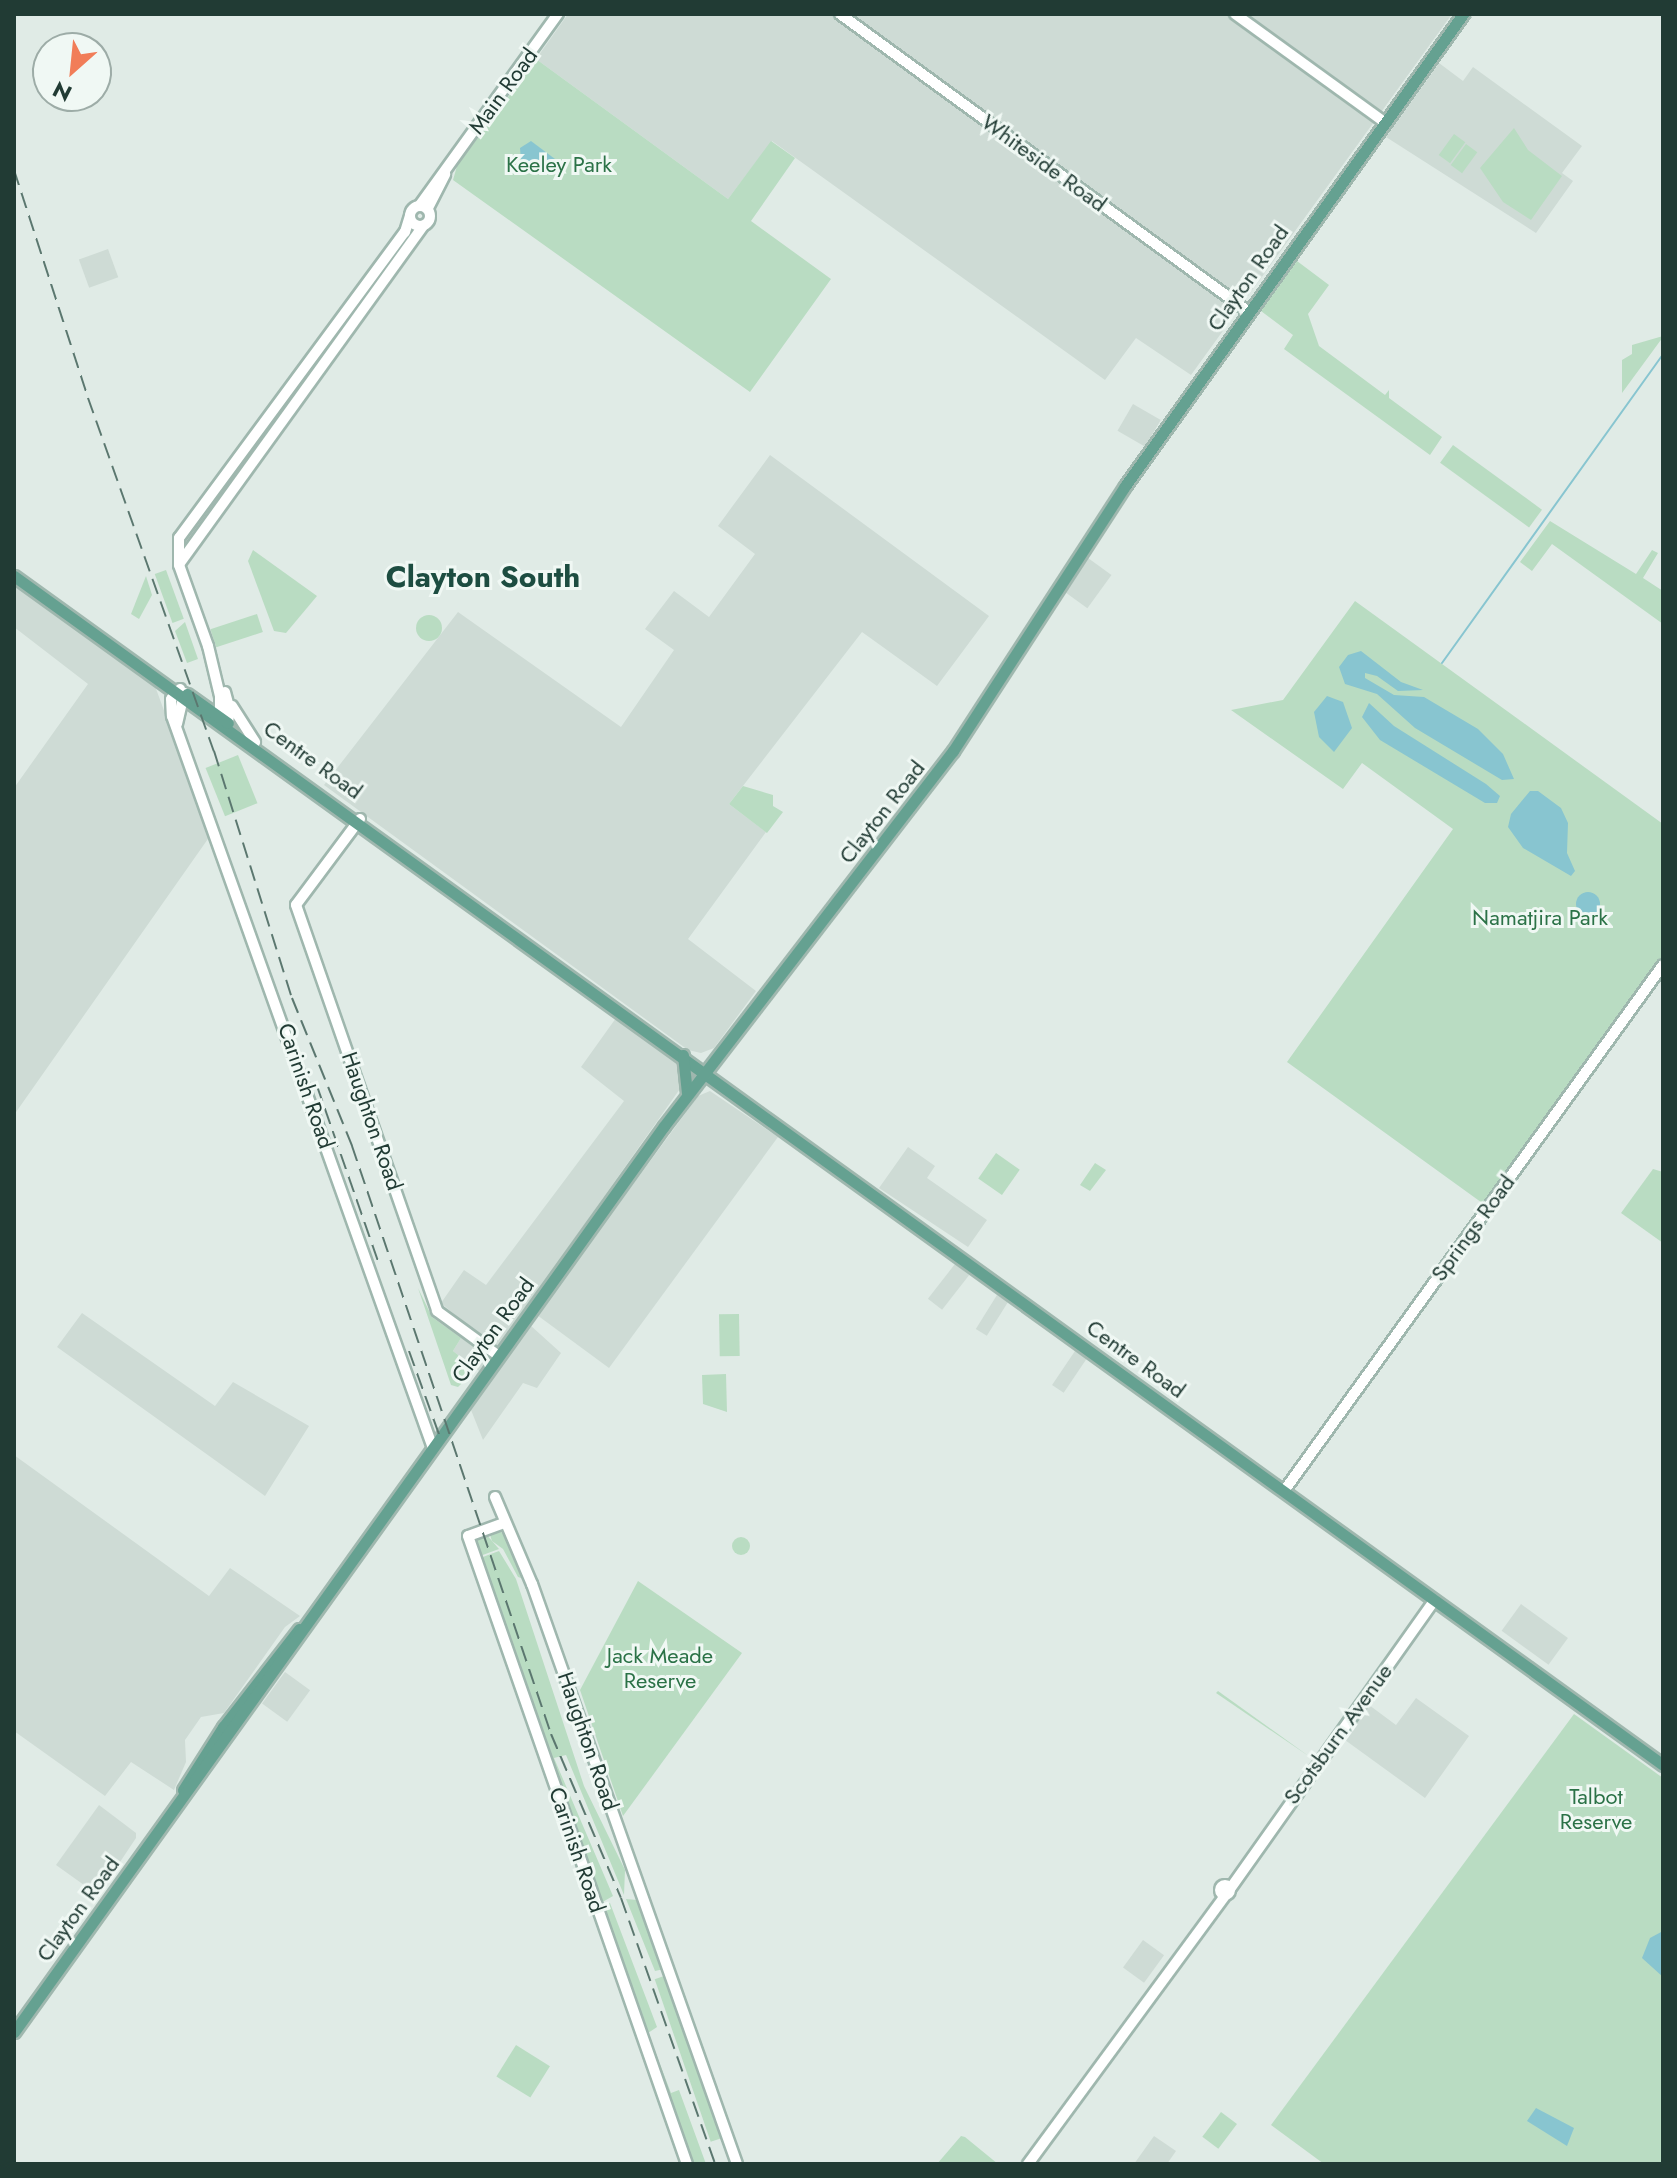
<!DOCTYPE html>
<style>
body{margin:0}
#map{position:relative;width:1677px;height:2178px;overflow:hidden;background:#e0ebe6;font-family:Jost,sans-serif}
div>[style]{position:absolute}
.built>*{inset:0;background:#cedbd5;transform-origin:0 0}
.green>*{inset:0;background:#b9dcc2;transform-origin:0 0}
.round{border-radius:50%}
.water>*{inset:0;background:#88c5d0}
.stream>*{height:2px;margin:-1px;padding:0 1px;transform-origin:1px;border-radius:1px;background:#88c5d0}
.roads{filter:drop-shadow(2px 0 #9fb7ae) drop-shadow(-2px 0 #9fb7ae) drop-shadow(0 2px #9fb7ae) drop-shadow(0 -2px #9fb7ae)}
.secondary>*{height:10px;margin:-5px;padding:0 5px;transform-origin:5px;border-radius:5px;background:#fff}
.secondary>.ring{margin:-5px;padding:0;box-sizing:content-box;background:none;border:10px solid #fff;border-radius:50%}
.primary>*{height:11px;margin:-5.5px;padding:0 5.5px;transform-origin:5.5px;border-radius:5.5px;background:#65a191}
.rail>*{height:2px;margin-top:-1px;transform-origin:0;background:repeating-linear-gradient(90deg,#5b776f 0 16px,transparent 0 24px)}
span{translate:-50% -50%;white-space:nowrap;text-align:center;line-height:1.15;-webkit-text-stroke:6px #f0f8f4;paint-order:stroke}
.street-label{font-size:22px;color:#213b34}
.park-label{font-size:22px;color:#2b7247}
.district-label{font-size:30px;color:#1d4d41;font-weight:700}
.frame{position:absolute;inset:0;border:16px solid #213b34;pointer-events:none}
.north{position:absolute;left:32px;top:32px;width:80px;height:80px;box-sizing:border-box;background:#f0f8f4;border:2px solid #9daca7;border-radius:50%;rotate:207deg;font-size:22px;font-weight:700;line-height:32px;text-align:center;color:#213b34}
.north::after{content:'';display:block;margin:auto;width:28px;height:36px;background:#f17d58;clip-path:polygon(50% 0,100% 100%,50% 72%,0 100%)}
</style>
<div id="map">
<div class="built">
<i style="clip-path:polygon(568px 14px,1452px 14px,1191px 375px,1136px 338px,1105px 380px,772px 141px,728px 199px,536px 59px)"></i>
<i style="clip-path:polygon(1439px 63px,1463px 81px,1473px 67px,1582px 146px,1562px 173px,1573px 181px,1536px 233px,1386px 137px)"></i>
<i style="left:108px;top:249px;width:30px;height:31px;rotate:70deg"></i>
<i style="left:1133px;top:404px;width:32px;height:31px;rotate:30deg"></i>
<i style="clip-path:polygon(770px 455px,989px 616px,937px 686px,862px 632px,729px 804px,766px 832px,688px 939px,756px 991px,714px 1048px,701px 1053px,688px 1050px,324px 785px,458px 612px,621px 727px,674px 650px,645px 629px,674px 591px,709px 617px,755px 554px,718px 526px)"></i>
<i style="left:1088px;top:558px;width:29px;height:41px;rotate:36deg"></i>
<i style="clip-path:polygon(14px 584px,155px 686px,210px 836px,14px 1115px,14px 788px,88px 684px,14px 627px)"></i>
<i style="clip-path:polygon(616px 1018px,678px 1061px,682px 1086px,498px 1347px,493px 1347px,441px 1303px,464px 1270px,486px 1285px,624px 1101px,581px 1067px)"></i>
<i style="clip-path:polygon(710px 1091px,778px 1137px,609px 1368px,537px 1315px,698px 1096px)"></i>
<i style="clip-path:polygon(908px 1147px,935px 1166px,927px 1178px,987px 1220px,968px 1247px,879px 1188px)"></i>
<i style="left:955px;top:1264px;width:18px;height:44px;rotate:38deg"></i>
<i style="left:997px;top:1295px;width:13px;height:40px;rotate:32deg"></i>
<i style="clip-path:polygon(82px 1313px,215px 1406px,233px 1382px,309px 1426px,265px 1496px,57px 1347px)"></i>
<i style="clip-path:polygon(449px 1324px,490px 1355px,479px 1371px,453px 1351px,461px 1338px,446px 1328px)"></i>
<i style="clip-path:polygon(530px 1325px,561px 1353px,537px 1388px,523px 1383px,483px 1440px,471px 1410px)"></i>
<i style="left:1075px;top:1351px;width:14px;height:41px;rotate:34deg"></i>
<i style="clip-path:polygon(14px 1455px,209px 1596px,230px 1568px,300px 1616px,285px 1627px,224px 1713px,201px 1717px,185px 1740px,186px 1762px,174px 1790px,131px 1762px,105px 1796px,14px 1731px)"></i>
<i style="left:1521px;top:1604px;width:58px;height:33px;rotate:36deg"></i>
<i style="left:285px;top:1672px;width:31px;height:39px;rotate:36deg"></i>
<i style="clip-path:polygon(1416px 1698px,1469px 1736px,1425px 1798px,1345px 1740px,1369px 1705px,1396px 1725px)"></i>
<i style="clip-path:polygon(99px 1805px,136px 1833px,136px 1838px,98px 1895px,56px 1865px)"></i>
<i style="left:1143px;top:1940px;width:26px;height:34px;rotate:36deg"></i>
<i style="clip-path:polygon(1154px 2136px,1176px 2151px,1167px 2164px,1134px 2164px)"></i>
</div>
<div class="green">
<i style="clip-path:polygon(536px 59px,728px 199px,771px 141px,795px 158px,751px 221px,831px 279px,750px 392px,453px 180px,457px 166px)"></i>
<i style="clip-path:polygon(1514px 128px,1528px 150px,1562px 176px,1531px 220px,1503px 202px,1480px 168px)"></i>
<i style="left:1454px;top:134px;width:14px;height:26px;rotate:36deg"></i>
<i style="left:1466px;top:144px;width:14px;height:26px;rotate:36deg"></i>
<i style="clip-path:polygon(1297px 261px,1329px 285px,1308px 314px,1319px 346px,1385px 395px,1389px 390px,1389px 398px,1442px 437px,1430px 455px,1284px 349px,1293px 335px,1261px 311px)"></i>
<i style="clip-path:polygon(1663px 336px,1663px 337px,1622px 393px,1622px 360px,1632px 354px,1632px 345px)"></i>
<i style="left:1453px;top:445px;width:110px;height:22px;rotate:36deg"></i>
<i style="clip-path:polygon(1550px 521px,1636px 574px,1652px 550px,1658px 553px,1643px 578px,1663px 591px,1663px 624px,1552px 544px,1532px 571px,1520px 562px)"></i>
<i style="clip-path:polygon(253px 550px,317px 596px,286px 633px,274px 631px,248px 561px)"></i>
<i style="left:166px;top:570px;width:52px;height:12px;rotate:70deg"></i>
<i style="clip-path:polygon(146px 576px,152px 595px,139px 619px,131px 614px)"></i>
<i style="clip-path:polygon(1355px 601px,1663px 824px,1663px 958px,1485px 1205px,1287px 1062px,1453px 829px,1362px 763px,1343px 789px,1231px 710px,1283px 700px)"></i>
<i style="left:257px;top:614px;width:19px;height:49px;rotate:72deg"></i>
<i class="round" style="left:416px;top:615px;width:26px;height:26px"></i>
<i style="clip-path:polygon(185px 622px,198px 659px,187px 663px,175px 631px)"></i>
<i style="left:238px;top:755px;width:52px;height:35px;rotate:68deg"></i>
<i style="clip-path:polygon(743px 786px,773px 795px,773px 806px,783px 812px,767px 833px,729px 804px)"></i>
<i style="left:996px;top:1153px;width:29px;height:31px;rotate:35deg"></i>
<i style="clip-path:polygon(1095px 1163px,1106px 1170px,1090px 1191px,1080px 1185px)"></i>
<i style="clip-path:polygon(1653px 1169px,1663px 1172px,1663px 1243px,1621px 1213px)"></i>
<i style="clip-path:polygon(418px 1288px,432px 1317px,461px 1338px,453px 1351px,476px 1369px,458px 1387px,451px 1385px)"></i>
<i style="left:739px;top:1314px;width:42px;height:20px;rotate:89deg"></i>
<i style="clip-path:polygon(726px 1374px,727px 1412px,703px 1404px,702px 1375px)"></i>
<i style="clip-path:polygon(498px 1530px,504px 1534px,527px 1580px,518px 1577px,503px 1549px,492px 1541px,489px 1532px)"></i>
<i style="clip-path:polygon(486px 1534px,499px 1549px,480px 1556px,475px 1542px)"></i>
<i class="round" style="left:732px;top:1537px;width:18px;height:18px"></i>
<i style="clip-path:polygon(499px 1551px,516px 1579px,584px 1786px,625px 1870px,624px 1895px,566px 1755px,554px 1758px,613px 1896px,599px 1904px,480px 1558px)"></i>
<i style="clip-path:polygon(638px 1581px,742px 1653px,623px 1816px,580px 1690px)"></i>
<i style="clip-path:polygon(1218px 1691px,1310px 1757px,1216px 1693px)"></i>
<i style="clip-path:polygon(1574px 1714px,1663px 1778px,1663px 2164px,1324px 2164px,1271px 2125px)"></i>
<i style="clip-path:polygon(637px 1893px,664px 1969px,655px 1971px,626px 1899px,637px 1900px)"></i>
<i style="clip-path:polygon(610px 1903px,657px 2027px,648px 2033px,671px 2093px,679px 2090px,706px 2164px,690px 2164px,600px 1906px)"></i>
<i style="left:667px;top:1975px;width:172px;height:13px;rotate:71deg"></i>
<i style="left:516px;top:2045px;width:40px;height:37px;rotate:32deg"></i>
<i style="left:1221px;top:2112px;width:20px;height:31px;rotate:37deg"></i>
<i style="clip-path:polygon(961px 2136px,965px 2137px,998px 2164px,937px 2164px)"></i>
</div>
<div class="water">
<i style="clip-path:polygon(531px 141px,555px 159px,554px 165px,545px 169px,521px 160px,520px 148px)"></i>
<i style="clip-path:polygon(1361px 651px,1401px 682px,1423px 690px,1398px 691px,1377px 676px,1365px 673px,1365px 678px,1394px 695px,1424px 697px,1478px 729px,1503px 754px,1514px 779px,1502px 780px,1415px 728px,1377px 694px,1345px 684px,1339px 667px,1348px 655px)"></i>
<i style="clip-path:polygon(1327px 696px,1343px 702px,1352px 728px,1334px 752px,1319px 737px,1314px 712px)"></i>
<i style="clip-path:polygon(1369px 703px,1394px 726px,1486px 784px,1500px 796px,1497px 803px,1485px 803px,1380px 740px,1362px 717px)"></i>
<i style="clip-path:polygon(1530px 791px,1538px 791px,1561px 808px,1568px 823px,1567px 853px,1575px 871px,1571px 876px,1523px 848px,1508px 827px,1511px 814px)"></i>
<i class="round" style="left:1576px;top:892px;width:24px;height:24px"></i>
<i style="clip-path:polygon(1663px 1931px,1663px 1977px,1642px 1958px,1650px 1938px)"></i>
<i style="clip-path:polygon(1536px 2108px,1574px 2128px,1567px 2146px,1527px 2121px)"></i>
</div>
<div class="stream">
<i style="left:1442px;top:663px;width:380px;rotate:-54.4deg"></i>
</div>
<div class="roads">
<div class="secondary">
<i style="left:840px;top:14px;width:506px;rotate:36.08deg"></i>
<i style="left:1235px;top:14px;width:184px;rotate:35.9deg"></i>
<i style="left:420px;top:205px;width:236px;rotate:-54.2deg"></i>
<i class="ring" style="left:410px;top:206px;width:10px;height:10px"></i>
<i style="left:428px;top:208px;width:38px;rotate:-63deg"></i>
<i style="left:180px;top:563px;width:415px;rotate:-54.2deg"></i>
<i style="left:180px;top:689px;width:13px;rotate:132deg"></i>
<i style="left:171px;top:699px;width:17px;rotate:87deg"></i>
<i style="left:172px;top:716px;width:777px;rotate:70.38deg"></i>
<i style="left:225px;top:692px;width:20px;rotate:75deg"></i>
<i style="left:230px;top:711px;width:16px;rotate:101deg"></i>
<i style="left:232px;top:706px;width:43px;rotate:57.4deg"></i>
<i style="left:220px;top:723px;width:27px;rotate:-90deg"></i>
<i style="left:220px;top:696px;width:51px;rotate:-103.5deg"></i>
<i style="left:208px;top:646px;width:86px;rotate:-109.7deg"></i>
<i style="left:179px;top:565px;width:27px;rotate:-90deg"></i>
<i style="left:179px;top:538px;width:380px;rotate:-53.6deg"></i>
<i style="left:405px;top:232px;width:17px;rotate:-73deg"></i>
<i style="left:177px;top:724px;width:32px;rotate:-77deg"></i>
<i style="left:360px;top:819px;width:107px;rotate:126.7deg"></i>
<i style="left:296px;top:905px;width:430px;rotate:70.8deg"></i>
<i style="left:437px;top:1311px;width:77px;rotate:36deg"></i>
<i style="left:1284px;top:1491px;width:648px;rotate:-54.23deg"></i>
<i style="left:495px;top:1497px;width:95px;rotate:67deg"></i>
<i style="left:532px;top:1584px;width:615px;rotate:70.53deg"></i>
<i style="left:504px;top:1523px;width:38px;rotate:160deg"></i>
<i style="left:468px;top:1536px;width:665px;rotate:70.78deg"></i>
<i class="ring" style="left:1220px;top:1885px;width:0;height:0"></i>
<i style="left:1230px;top:1889px;width:354px;rotate:-54.7deg"></i>
<i style="left:1028px;top:2164px;width:333px;rotate:-53.7deg"></i>
</div>
<div class="primary">
<i style="left:14px;top:576px;width:2033px;rotate:35.79deg"></i>
<i style="left:187px;top:694px;width:50px;rotate:35.3deg"></i>
<i style="left:683px;top:1055px;width:38px;rotate:84deg"></i>
<i style="left:183px;top:1790px;width:75px;rotate:-57.6deg"></i>
<i style="left:223px;top:1727px;width:124px;rotate:-52.2deg"></i>
<i style="left:14px;top:2032px;width:1115px;rotate:-54.34deg"></i>
<i style="left:664px;top:1126px;width:473px;rotate:-52.4deg"></i>
<i style="left:953px;top:751px;width:316px;rotate:-57deg"></i>
<i style="left:1125px;top:486px;width:581px;rotate:-54.39deg"></i>
</div>
</div>
<div class="rail">
<i style="left:14px;top:170px;width:240px;rotate:72deg"></i>
<i style="left:88px;top:398px;width:375px;rotate:70.4deg"></i>
<i style="left:214px;top:751px;width:259px;rotate:72.5deg"></i>
<i style="left:292px;top:998px;width:160px;rotate:67.9deg"></i>
<i style="left:352px;top:1146px;width:621px;rotate:71.3deg"></i>
<i style="left:551px;top:1734px;width:178px;rotate:66.9deg"></i>
<i style="left:621px;top:1898px;width:282px;rotate:70.5deg"></i>
<i style="left:317px;top:1086px;width:188px;rotate:70.8deg"></i>
<i style="left:409px;top:1351px;width:91px;rotate:70.2deg"></i>
</div>
<div class="street-label">
<span style="left:503px;top:91px;rotate:-54deg">Main Road</span>
<span style="left:1044px;top:163px;rotate:36deg">Whiteside Road</span>
<span style="left:1248px;top:278px;rotate:-55deg">Clayton Road</span>
<span style="left:313px;top:760px;rotate:36deg">Centre Road</span>
<span style="left:882px;top:812px;rotate:-52deg">Clayton Road</span>
<span style="left:306px;top:1086px;rotate:71deg">Carinish Road</span>
<span style="left:372px;top:1121px;rotate:71deg">Haughton Road</span>
<span style="left:1473px;top:1228px;rotate:-54deg">Springs Road</span>
<span style="left:493px;top:1330px;rotate:-54deg">Clayton Road</span>
<span style="left:1136px;top:1359px;rotate:36deg">Centre Road</span>
<span style="left:1338px;top:1734px;rotate:-54deg">Scotsburn Avenue</span>
<span style="left:588px;top:1741px;rotate:71deg">Haughton Road</span>
<span style="left:577px;top:1850px;rotate:71deg">Carinish Road</span>
<span style="left:78px;top:1909px;rotate:-54deg">Clayton Road</span>
</div>
<div class="park-label">
<span style="left:559px;top:165px">Keeley Park</span>
<span style="left:1540px;top:918px">Namatjira Park</span>
<span style="left:660px;top:1668px">Jack Meade<br>Reserve</span>
<span style="left:1596px;top:1809px">Talbot<br>Reserve</span>
</div>
<div class="district-label">
<span style="left:483px;top:577px">Clayton South</span>
</div>
<div class="frame"></div>
<div class="north">N</div>
</div>
